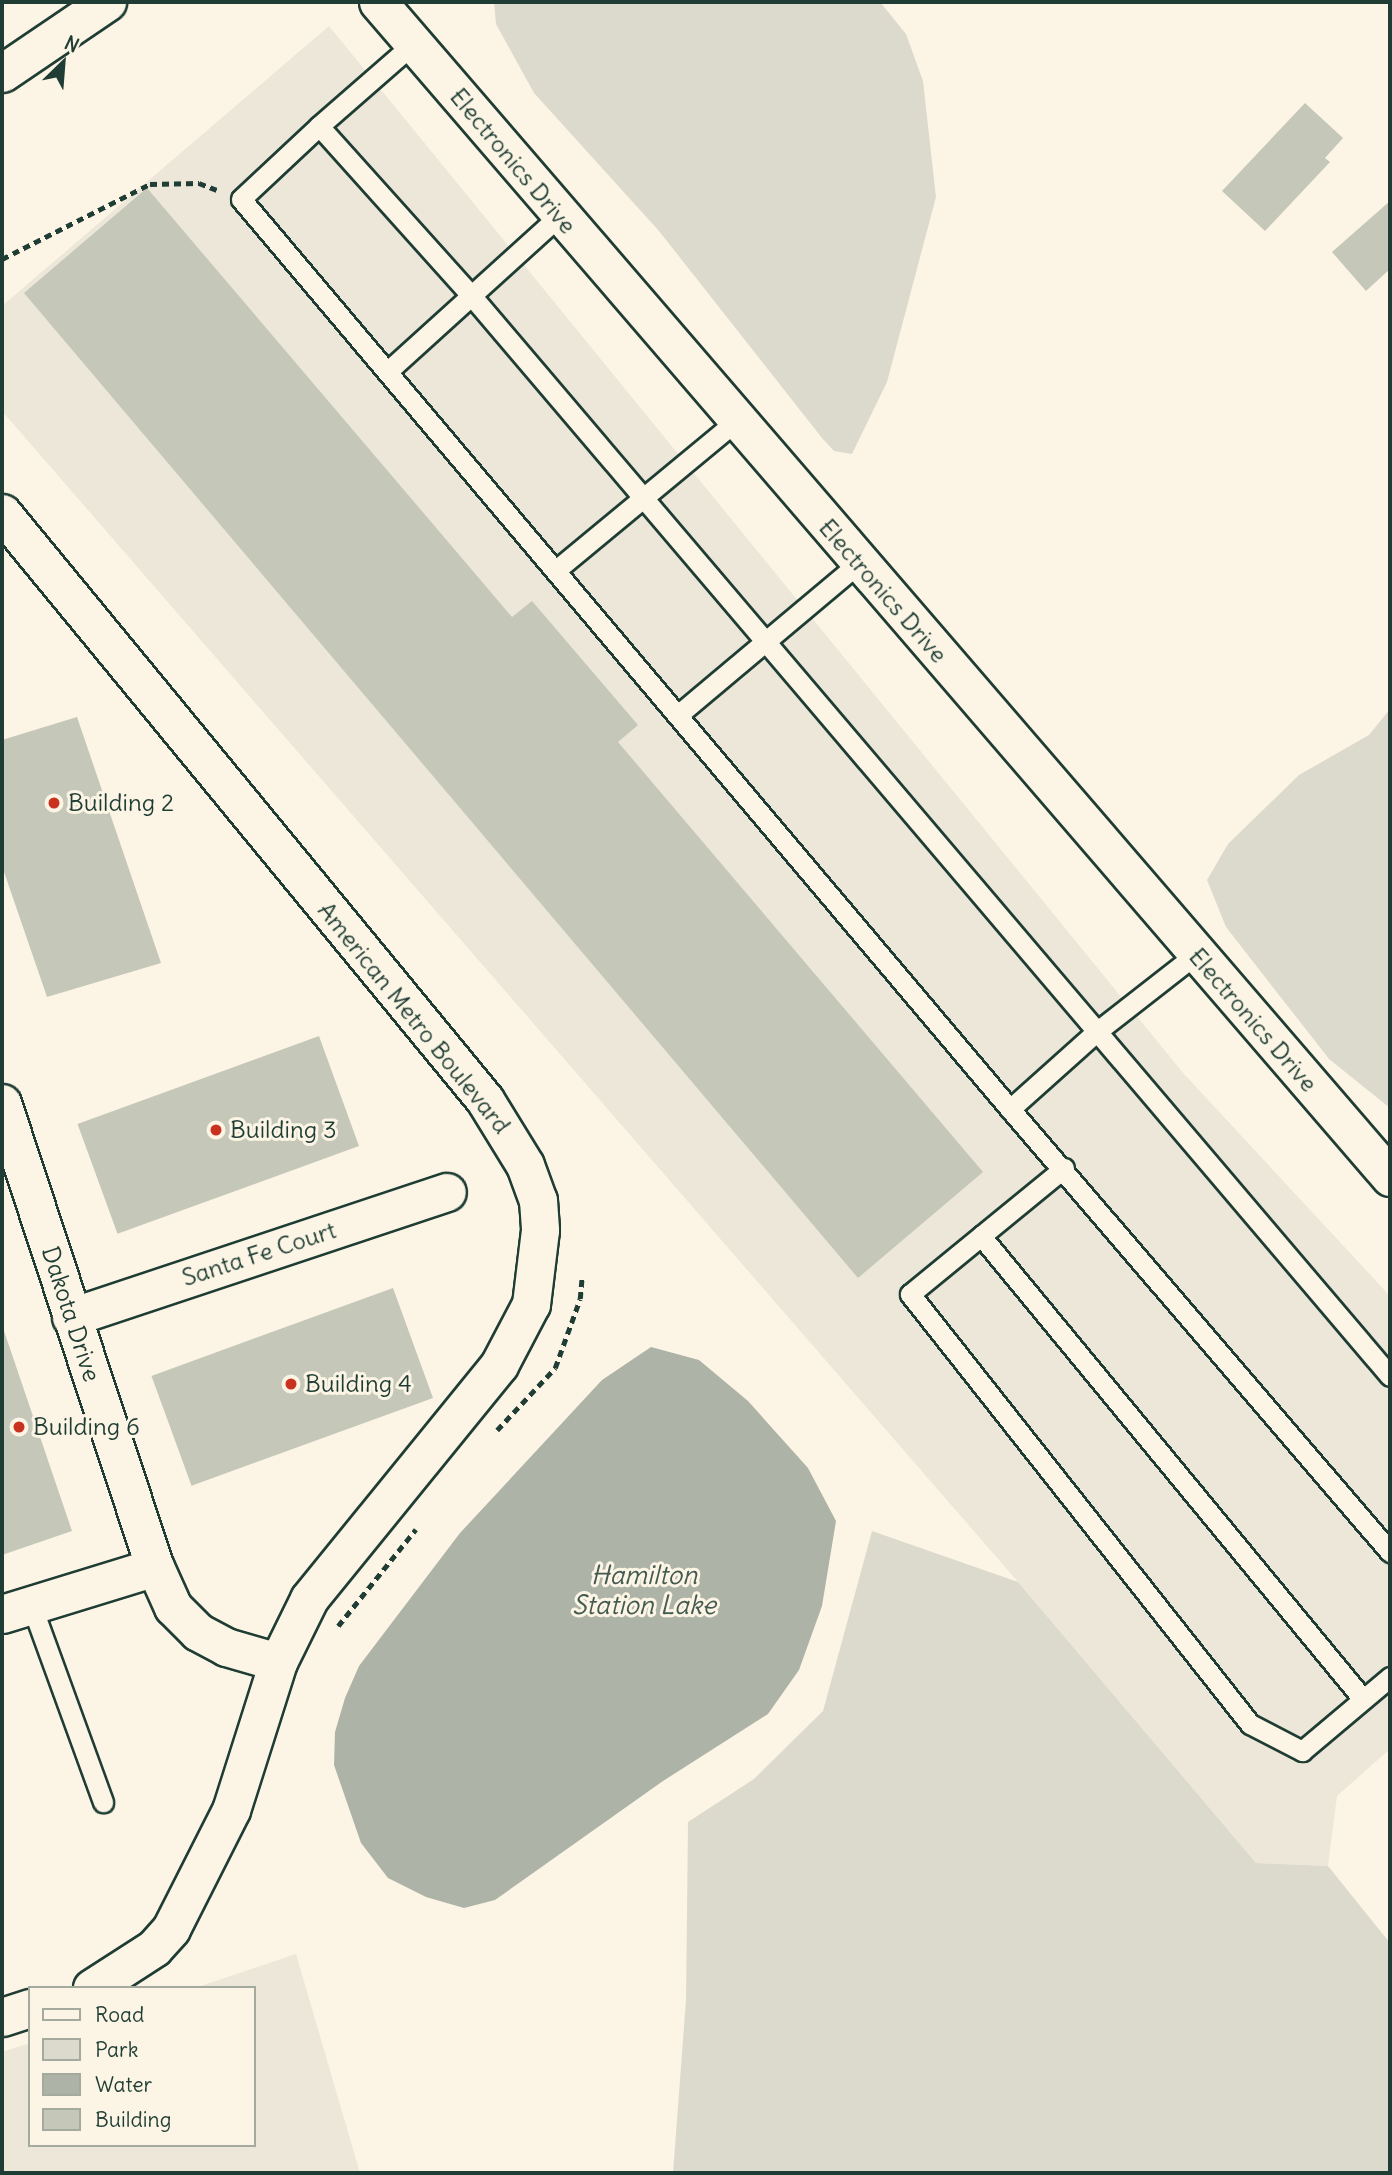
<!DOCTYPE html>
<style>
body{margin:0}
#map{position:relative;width:1392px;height:2175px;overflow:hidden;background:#fcf5e5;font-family:Delius,sans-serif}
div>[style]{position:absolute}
.built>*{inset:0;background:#ece7d8}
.green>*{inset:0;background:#dcdacc}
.water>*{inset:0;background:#aeb3a7}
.building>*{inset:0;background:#c5c7b9;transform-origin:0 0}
.path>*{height:4.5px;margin-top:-2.25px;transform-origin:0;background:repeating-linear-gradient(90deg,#1f3d34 0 7px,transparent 0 12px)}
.roads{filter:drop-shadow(2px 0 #1f3d34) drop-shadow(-2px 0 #1f3d34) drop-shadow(0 2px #1f3d34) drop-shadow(0 -2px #1f3d34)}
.service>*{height:19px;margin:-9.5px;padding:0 9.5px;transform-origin:9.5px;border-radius:9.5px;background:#fcf5e5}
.minor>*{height:37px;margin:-18.5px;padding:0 18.5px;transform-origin:18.5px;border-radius:18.5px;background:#fcf5e5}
.dots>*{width:19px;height:19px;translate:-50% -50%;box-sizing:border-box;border:4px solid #fcf5e5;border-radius:50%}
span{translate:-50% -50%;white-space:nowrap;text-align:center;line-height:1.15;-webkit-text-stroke:6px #fcf5e5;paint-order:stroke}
.street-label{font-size:24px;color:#1f3d34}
.poi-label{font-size:24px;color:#1f3d34}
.left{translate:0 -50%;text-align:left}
.water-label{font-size:26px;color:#435a51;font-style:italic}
.frame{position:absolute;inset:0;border:4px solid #1f3d34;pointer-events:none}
.legend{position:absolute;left:28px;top:1986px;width:228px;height:161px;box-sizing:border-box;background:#fcf5e5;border:2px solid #a4ab9e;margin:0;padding:9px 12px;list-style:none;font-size:21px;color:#1f3d34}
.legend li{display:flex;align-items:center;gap:14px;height:35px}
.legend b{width:35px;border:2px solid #a4ab9e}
.north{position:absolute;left:28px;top:28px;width:70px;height:70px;-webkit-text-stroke:5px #fcf5e5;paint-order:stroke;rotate:25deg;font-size:19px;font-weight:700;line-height:28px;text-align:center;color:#1f3d34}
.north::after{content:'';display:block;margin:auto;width:24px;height:32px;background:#1f3d34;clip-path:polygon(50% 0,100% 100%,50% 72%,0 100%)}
</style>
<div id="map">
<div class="built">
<i style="clip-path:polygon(329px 26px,1184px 1074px,1390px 1296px,1390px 1749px,1337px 1796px,1328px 1866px,1256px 1863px,1018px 1582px,2px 411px,2px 306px)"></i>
<i style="clip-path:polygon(296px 1954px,360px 2173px,2px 2173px,2px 2052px,30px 2043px,30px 2145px,254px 2145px,254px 1988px,195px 1988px)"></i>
</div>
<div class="green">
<i style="clip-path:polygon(494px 2px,880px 2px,906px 34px,923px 81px,936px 197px,887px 382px,852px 454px,834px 451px,822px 438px,659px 231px,534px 93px,496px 24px)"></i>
<i style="clip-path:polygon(1390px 709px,1390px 1108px,1329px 1059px,1226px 927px,1207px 880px,1228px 844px,1299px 775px,1369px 735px)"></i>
<i style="clip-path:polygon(872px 1531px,1018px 1582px,1256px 1863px,1328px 1866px,1390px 1943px,1390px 2173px,673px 2173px,686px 2000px,688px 1822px,754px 1779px,823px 1711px)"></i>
</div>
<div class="water">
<i style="clip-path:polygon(651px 1347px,699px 1360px,748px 1401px,808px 1468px,836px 1521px,822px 1606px,799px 1670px,768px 1714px,663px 1781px,495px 1900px,464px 1908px,426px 1897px,388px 1878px,361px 1843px,334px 1765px,335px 1732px,345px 1698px,359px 1666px,460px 1533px,602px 1380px)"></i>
</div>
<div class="building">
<i style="clip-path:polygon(1305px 103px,1343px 138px,1325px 158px,1330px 162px,1265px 231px,1222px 191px)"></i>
<i style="clip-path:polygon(147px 188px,512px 617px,532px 601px,638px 725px,618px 742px,983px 1172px,858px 1278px,24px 293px)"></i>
<i style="clip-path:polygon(1390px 201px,1390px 269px,1366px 291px,1332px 252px)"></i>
<i style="clip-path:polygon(77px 717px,161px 963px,47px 997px,2px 866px,2px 740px)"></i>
<i style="left:319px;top:1036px;width:117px;height:257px;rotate:70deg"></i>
<i style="left:393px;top:1288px;width:117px;height:257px;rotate:70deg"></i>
<i style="clip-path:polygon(2px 1325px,72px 1531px,2px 1555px)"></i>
</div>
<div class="path">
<i style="left:2px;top:259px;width:166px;rotate:-26.9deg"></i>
<i style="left:150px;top:184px;width:49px;rotate:-1.2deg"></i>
<i style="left:199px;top:183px;width:19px;rotate:21deg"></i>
<i style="left:497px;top:1430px;width:85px;rotate:-46.9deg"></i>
<i style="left:555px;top:1368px;width:73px;rotate:-70.1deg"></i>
<i style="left:580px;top:1299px;width:23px;rotate:-85deg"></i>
<i style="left:338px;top:1626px;width:124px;rotate:-51.2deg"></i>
</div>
<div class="roads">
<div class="service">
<i style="left:319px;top:126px;width:126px;rotate:-41.1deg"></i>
<i style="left:388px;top:371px;width:231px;rotate:-42.2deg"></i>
<i style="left:556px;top:570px;width:234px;rotate:-39.6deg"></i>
<i style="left:679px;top:714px;width:235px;rotate:-40deg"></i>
<i style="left:1196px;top:954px;width:128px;rotate:142deg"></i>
<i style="left:1095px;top:1033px;width:114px;rotate:138.2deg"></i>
<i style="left:1010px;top:1109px;width:584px;rotate:49.38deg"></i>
<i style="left:1010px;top:1109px;width:1191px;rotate:-130.2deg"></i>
<i style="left:241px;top:199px;width:107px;rotate:-43.1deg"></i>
<i style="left:319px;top:126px;width:226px;rotate:48.1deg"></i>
<i style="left:470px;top:294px;width:1420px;rotate:49.63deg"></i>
<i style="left:1064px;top:1168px;width:199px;rotate:140.7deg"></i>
<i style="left:910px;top:1294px;width:548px;rotate:51.67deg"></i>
<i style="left:1250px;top:1724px;width:59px;rotate:27.4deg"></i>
<i style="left:1302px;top:1751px;width:115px;rotate:-40.1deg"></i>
<i style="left:981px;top:1236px;width:600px;rotate:50.48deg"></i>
<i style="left:31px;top:1604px;width:211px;rotate:70deg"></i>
</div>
<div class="minor">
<i style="left:378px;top:2px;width:1551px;rotate:49.26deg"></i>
<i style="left:2px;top:73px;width:127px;rotate:-34.1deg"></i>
<i style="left:2px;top:513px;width:760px;rotate:50.55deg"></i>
<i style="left:485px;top:1100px;width:76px;rotate:58.4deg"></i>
<i style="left:525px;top:1165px;width:37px;rotate:70deg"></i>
<i style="left:538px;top:1200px;width:30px;rotate:86deg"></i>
<i style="left:540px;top:1230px;width:75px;rotate:96.9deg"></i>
<i style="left:531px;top:1304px;width:69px;rotate:117.7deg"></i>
<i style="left:499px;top:1365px;width:301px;rotate:129.1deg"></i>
<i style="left:309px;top:1599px;width:70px;rotate:116.2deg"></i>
<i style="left:278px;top:1662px;width:155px;rotate:107.6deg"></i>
<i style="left:231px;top:1810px;width:133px;rotate:116.8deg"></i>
<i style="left:171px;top:1929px;width:25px;rotate:132deg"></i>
<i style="left:154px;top:1948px;width:74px;rotate:147.2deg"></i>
<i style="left:2px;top:1103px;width:489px;rotate:71.8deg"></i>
<i style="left:155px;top:1567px;width:44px;rotate:65.8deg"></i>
<i style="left:173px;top:1607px;width:35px;rotate:45deg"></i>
<i style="left:198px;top:1632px;width:32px;rotate:28deg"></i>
<i style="left:226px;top:1647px;width:54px;rotate:16.1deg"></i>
<i style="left:71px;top:1317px;width:396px;rotate:-18.4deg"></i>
<i style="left:2px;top:1614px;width:160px;rotate:-17.1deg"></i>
<i style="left:2px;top:2017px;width:29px;rotate:-18deg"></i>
</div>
</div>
<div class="dots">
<i style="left:54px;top:803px;background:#c8321e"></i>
<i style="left:216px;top:1130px;background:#c8321e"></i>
<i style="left:291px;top:1384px;background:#c8321e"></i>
<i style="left:19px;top:1427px;background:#c8321e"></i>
</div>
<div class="street-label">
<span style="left:513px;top:161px;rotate:50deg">Electronics Drive</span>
<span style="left:883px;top:591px;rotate:49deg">Electronics Drive</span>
<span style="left:414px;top:1018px;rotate:51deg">American Metro Boulevard</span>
<span style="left:1253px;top:1020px;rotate:49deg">Electronics Drive</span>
<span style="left:259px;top:1254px;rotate:-18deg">Santa Fe Court</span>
<span style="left:71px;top:1314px;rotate:72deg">Dakota Drive</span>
</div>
<div class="poi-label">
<span class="left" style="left:68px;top:803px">Building 2</span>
<span class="left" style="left:230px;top:1130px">Building 3</span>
<span class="left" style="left:305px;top:1384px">Building 4</span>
<span class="left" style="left:33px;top:1427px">Building 6</span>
</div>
<div class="water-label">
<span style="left:644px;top:1590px">Hamilton<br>Station Lake</span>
</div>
<div class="frame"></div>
<ul class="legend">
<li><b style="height:9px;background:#fcf5e5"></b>Road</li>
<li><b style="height:19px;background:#dcdacc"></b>Park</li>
<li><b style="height:19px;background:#aeb3a7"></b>Water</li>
<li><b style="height:19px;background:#c5c7b9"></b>Building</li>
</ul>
<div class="north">N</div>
</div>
